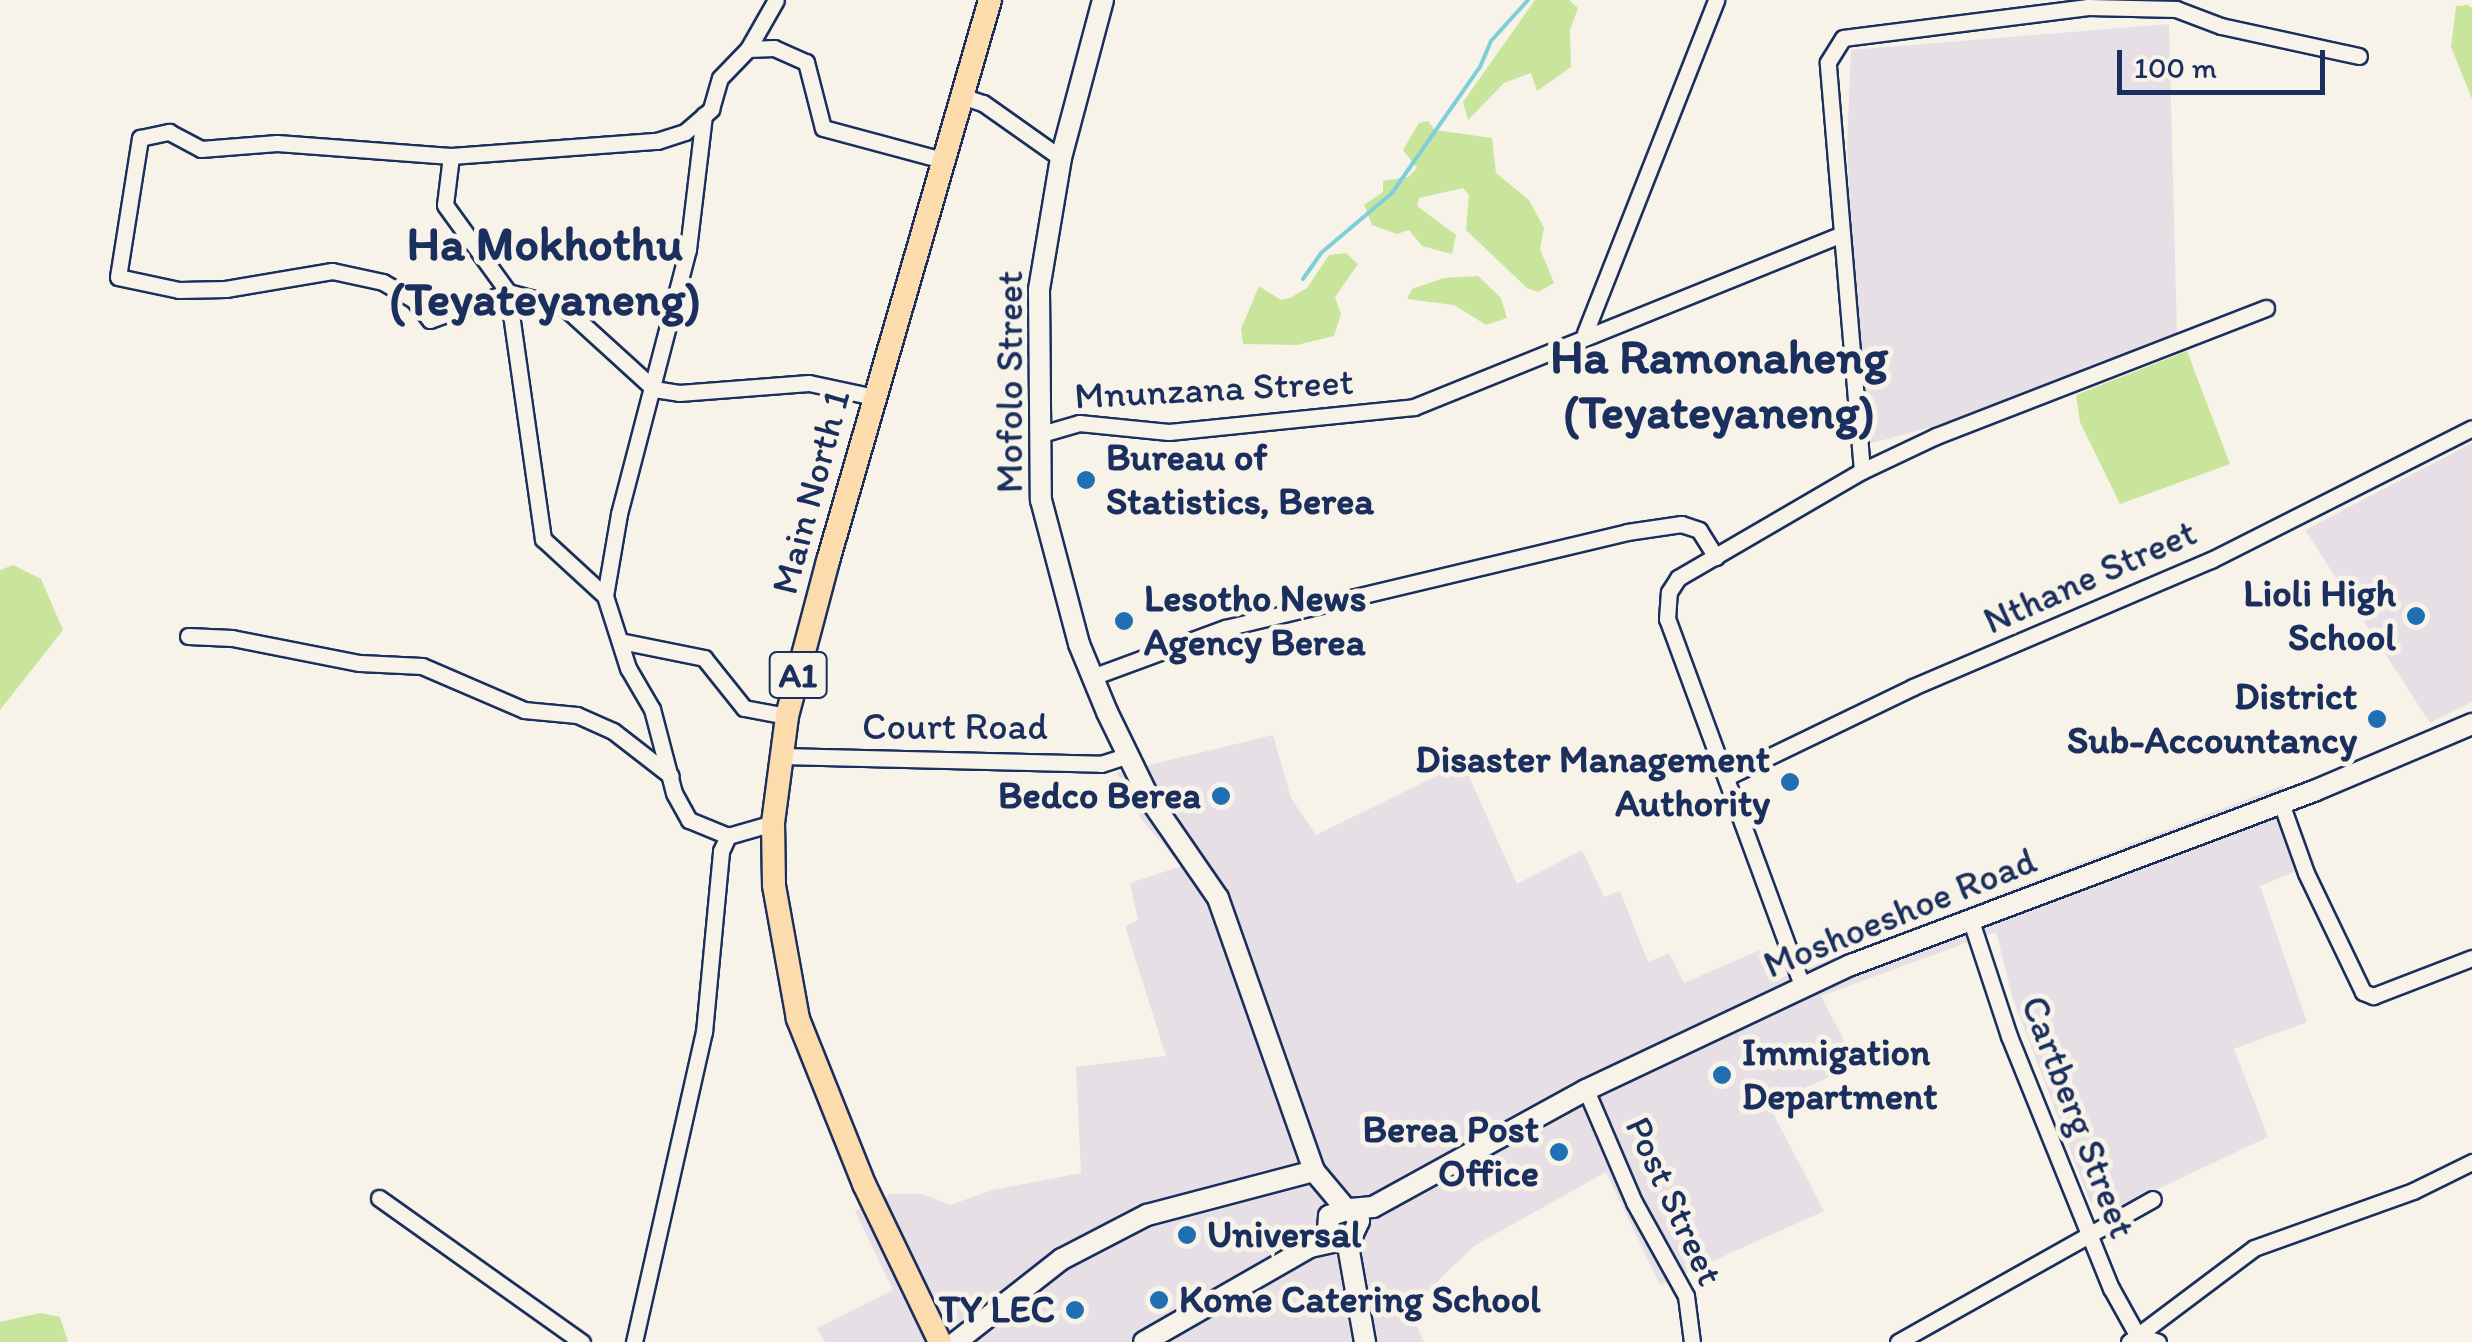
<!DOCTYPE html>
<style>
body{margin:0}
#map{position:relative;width:2472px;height:1342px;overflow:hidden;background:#f7f3e8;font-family:Itim,sans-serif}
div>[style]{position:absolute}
.built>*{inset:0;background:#e6dfe5}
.green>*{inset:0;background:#c9e59c}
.stream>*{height:4px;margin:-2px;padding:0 2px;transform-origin:2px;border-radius:2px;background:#7fcfdb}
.roads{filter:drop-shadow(2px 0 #1b2f5e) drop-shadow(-2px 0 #1b2f5e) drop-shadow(0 2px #1b2f5e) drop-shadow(0 -2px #1b2f5e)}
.street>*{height:15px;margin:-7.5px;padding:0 7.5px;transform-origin:7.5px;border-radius:7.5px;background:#f7f3e8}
.secondary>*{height:20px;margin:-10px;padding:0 10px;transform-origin:10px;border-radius:10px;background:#f7f3e8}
.primary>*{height:22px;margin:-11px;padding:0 11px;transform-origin:11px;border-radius:11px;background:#fcdcac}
.dots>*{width:28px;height:28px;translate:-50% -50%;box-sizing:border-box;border:5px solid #f7f3e8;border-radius:50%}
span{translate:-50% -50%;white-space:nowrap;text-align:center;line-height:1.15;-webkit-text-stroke:10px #f7f3e8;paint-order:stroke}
.shield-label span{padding:2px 8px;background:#f7f3e8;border:2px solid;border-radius:8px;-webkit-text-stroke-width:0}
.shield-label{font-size:35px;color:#1b2f5e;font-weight:700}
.street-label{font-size:38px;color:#1b2f5e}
.poi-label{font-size:38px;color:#1b2f5e;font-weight:700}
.left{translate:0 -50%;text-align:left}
.right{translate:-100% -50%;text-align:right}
.district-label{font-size:48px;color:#1b2f5e;font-weight:700}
.scale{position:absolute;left:2117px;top:50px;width:208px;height:45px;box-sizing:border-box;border:5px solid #1b2f5e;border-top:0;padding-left:12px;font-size:30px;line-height:35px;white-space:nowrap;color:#1b2f5e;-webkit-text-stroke:8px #f7f3e8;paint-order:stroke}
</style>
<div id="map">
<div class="built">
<i style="clip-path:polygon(2169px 24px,2177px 336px,2003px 407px,1869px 444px,1860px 394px,1847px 147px,1851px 50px)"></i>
<i style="clip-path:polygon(2472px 443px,2472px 702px,2430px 723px,2305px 530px)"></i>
<i style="clip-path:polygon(1273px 735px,1291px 798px,1316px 835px,1463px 763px,1517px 884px,1582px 850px,1604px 897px,1620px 891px,1648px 962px,1669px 953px,1684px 983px,1767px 947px,1781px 978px,2284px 785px,2315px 864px,2260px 886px,2307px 1022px,2234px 1049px,2268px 1137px,2111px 1211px,2090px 1202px,2013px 999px,1996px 932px,1821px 996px,1857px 1065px,1768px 1104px,1824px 1211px,1660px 1285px,1606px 1172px,1474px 1246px,1409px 1309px,1424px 1342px,825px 1342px,817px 1328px,893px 1290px,855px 1211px,891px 1194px,923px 1194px,950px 1205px,993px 1190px,1081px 1173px,1076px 1067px,1166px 1056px,1125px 926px,1138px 920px,1130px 883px,1182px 866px,1141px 819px,1116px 773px)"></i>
</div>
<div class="green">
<i style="clip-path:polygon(1535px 0,1569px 0,1578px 8px,1570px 30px,1571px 67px,1537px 91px,1531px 73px,1504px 83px,1468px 120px,1463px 102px)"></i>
<i style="clip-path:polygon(2468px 5px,2472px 8px,2472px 99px,2451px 47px,2456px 6px)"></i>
<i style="clip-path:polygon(1428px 121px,1435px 130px,1492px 138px,1496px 173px,1529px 200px,1544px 228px,1540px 249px,1554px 283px,1538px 292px,1527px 288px,1466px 230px,1469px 195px,1463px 188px,1419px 198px,1417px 206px,1456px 235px,1452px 254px,1422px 246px,1409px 230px,1397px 234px,1372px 225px,1364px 205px,1383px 192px,1383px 181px,1408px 177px,1417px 168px,1403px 150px,1419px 123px)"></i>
<i style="clip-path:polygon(1346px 253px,1358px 264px,1335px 297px,1341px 314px,1334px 336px,1297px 345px,1243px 344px,1241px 329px,1259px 286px,1281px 300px,1290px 298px,1307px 288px,1329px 255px)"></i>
<i style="clip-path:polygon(1478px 276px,1501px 298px,1507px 318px,1486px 325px,1454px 305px,1407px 299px,1412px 289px,1444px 278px)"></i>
<i style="clip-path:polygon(2187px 351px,2230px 464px,2120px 504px,2080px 422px,2076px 395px)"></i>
<i style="clip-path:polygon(13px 565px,41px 579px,63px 630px,0 710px,0 570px)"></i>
<i style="clip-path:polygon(40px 1313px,60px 1317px,68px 1342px,0 1342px,0 1322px)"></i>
</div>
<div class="stream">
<i style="left:1303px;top:279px;width:32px;rotate:-55deg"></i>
<i style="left:1321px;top:253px;width:93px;rotate:-40.2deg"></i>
<i style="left:1392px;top:193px;width:154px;rotate:-55.1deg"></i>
<i style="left:1480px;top:67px;width:28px;rotate:-67deg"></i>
<i style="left:1491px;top:41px;width:55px;rotate:-47.9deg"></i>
</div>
<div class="roads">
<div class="street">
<i style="left:748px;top:49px;width:56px;rotate:-60.3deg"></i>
<i style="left:961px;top:96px;width:23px;rotate:18deg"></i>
<i style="left:983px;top:103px;width:95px;rotate:35.2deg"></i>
<i style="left:704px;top:115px;width:135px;rotate:96.8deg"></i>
<i style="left:688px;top:249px;width:274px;rotate:104.6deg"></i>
<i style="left:619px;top:514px;width:83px;rotate:99.7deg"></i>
<i style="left:605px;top:596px;width:76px;rotate:72.3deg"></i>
<i style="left:628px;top:668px;width:48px;rotate:59.7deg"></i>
<i style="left:652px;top:709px;width:87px;rotate:75.3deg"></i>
<i style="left:674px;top:793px;width:31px;rotate:61deg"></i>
<i style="left:689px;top:820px;width:42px;rotate:22.3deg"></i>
<i style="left:451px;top:156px;width:49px;rotate:97deg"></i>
<i style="left:445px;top:205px;width:107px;rotate:54.1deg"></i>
<i style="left:508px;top:292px;width:58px;rotate:15deg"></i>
<i style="left:564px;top:307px;width:122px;rotate:42.3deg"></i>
<i style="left:654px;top:389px;width:25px;rotate:9deg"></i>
<i style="left:679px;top:393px;width:130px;rotate:-4.4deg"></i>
<i style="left:809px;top:383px;width:66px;rotate:12.2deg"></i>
<i style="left:1585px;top:333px;width:358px;rotate:-68.5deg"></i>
<i style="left:1038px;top:435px;width:43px;rotate:-16.3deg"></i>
<i style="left:1079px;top:423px;width:90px;rotate:5.7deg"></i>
<i style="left:1169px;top:432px;width:246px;rotate:-5.8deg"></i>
<i style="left:1414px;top:407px;width:458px;rotate:-22deg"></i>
<i style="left:1862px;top:471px;width:410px;rotate:-94.8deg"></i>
<i style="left:1828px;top:62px;width:28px;rotate:-58deg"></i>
<i style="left:1843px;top:38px;width:247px;rotate:-7.2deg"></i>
<i style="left:2088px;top:7px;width:88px;rotate:1.3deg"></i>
<i style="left:2176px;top:9px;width:48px;rotate:20.7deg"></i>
<i style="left:2221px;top:26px;width:141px;rotate:12.3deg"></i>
<i style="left:605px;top:596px;width:84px;rotate:-137.4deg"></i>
<i style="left:543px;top:539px;width:249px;rotate:-98.1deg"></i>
<i style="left:508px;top:292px;width:83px;rotate:160.3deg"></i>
<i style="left:430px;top:320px;width:26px;rotate:-129deg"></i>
<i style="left:414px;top:300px;width:36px;rotate:-150deg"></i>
<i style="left:383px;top:282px;width:52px;rotate:-167.8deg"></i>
<i style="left:332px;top:271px;width:108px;rotate:170.4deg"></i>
<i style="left:226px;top:289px;width:47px;rotate:178.8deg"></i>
<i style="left:179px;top:290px;width:62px;rotate:-168deg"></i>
<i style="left:118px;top:277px;width:141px;rotate:-81deg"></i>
<i style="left:140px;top:138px;width:30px;rotate:-12deg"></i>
<i style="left:169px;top:132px;width:36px;rotate:28deg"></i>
<i style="left:201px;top:149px;width:76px;rotate:-4.5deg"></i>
<i style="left:277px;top:143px;width:174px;rotate:4.3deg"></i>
<i style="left:451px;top:156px;width:207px;rotate:-4.2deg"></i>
<i style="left:657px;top:141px;width:29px;rotate:-18deg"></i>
<i style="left:685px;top:132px;width:35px;rotate:-41deg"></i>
<i style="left:711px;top:109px;width:32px;rotate:-74deg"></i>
<i style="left:720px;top:78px;width:40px;rotate:-46deg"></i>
<i style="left:748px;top:49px;width:26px;rotate:-2deg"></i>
<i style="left:774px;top:48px;width:35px;rotate:24deg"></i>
<i style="left:806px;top:62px;width:68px;rotate:75.6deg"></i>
<i style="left:823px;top:128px;width:120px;rotate:15deg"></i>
<i style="left:188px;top:636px;width:44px;rotate:2.6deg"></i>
<i style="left:232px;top:638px;width:130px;rotate:11.1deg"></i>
<i style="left:360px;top:663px;width:62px;rotate:2.8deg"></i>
<i style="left:422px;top:666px;width:111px;rotate:23.3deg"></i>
<i style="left:524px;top:710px;width:53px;rotate:5.4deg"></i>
<i style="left:577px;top:715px;width:39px;rotate:24deg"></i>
<i style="left:613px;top:731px;width:73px;rotate:37.8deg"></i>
<i style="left:620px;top:641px;width:86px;rotate:11.4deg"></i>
<i style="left:704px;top:658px;width:64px;rotate:51.3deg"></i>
<i style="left:744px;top:708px;width:44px;rotate:10.5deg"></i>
<i style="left:1092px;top:677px;width:142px;rotate:-20.2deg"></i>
<i style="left:1225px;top:628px;width:413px;rotate:-13.4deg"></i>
<i style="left:1627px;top:532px;width:55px;rotate:-8.4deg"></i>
<i style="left:1681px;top:524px;width:19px;rotate:18deg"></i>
<i style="left:1699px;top:530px;width:32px;rotate:58deg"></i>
<i style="left:781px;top:756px;width:320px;rotate:1.4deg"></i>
<i style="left:1101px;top:764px;width:28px;rotate:-18deg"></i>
<i style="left:1729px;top:776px;width:204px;rotate:-25.8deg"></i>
<i style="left:1913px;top:687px;width:324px;rotate:-23.1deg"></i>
<i style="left:2211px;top:560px;width:292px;rotate:-26.8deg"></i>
<i style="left:2281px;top:803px;width:74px;rotate:70.3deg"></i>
<i style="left:2306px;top:873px;width:132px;rotate:64.4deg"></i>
<i style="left:2363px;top:992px;width:11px;rotate:22deg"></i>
<i style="left:2373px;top:996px;width:106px;rotate:-21deg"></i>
<i style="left:1970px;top:918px;width:124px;rotate:71.7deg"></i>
<i style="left:2009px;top:1036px;width:272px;rotate:68deg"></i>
<i style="left:2111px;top:1288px;width:54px;rotate:61deg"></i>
<i style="left:2137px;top:1335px;width:22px;rotate:18deg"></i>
<i style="left:1803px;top:988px;width:393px;rotate:-110.2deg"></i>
<i style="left:1667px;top:619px;width:27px;rotate:-86deg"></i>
<i style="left:1669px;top:592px;width:17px;rotate:-57deg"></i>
<i style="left:1678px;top:578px;width:213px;rotate:-30.2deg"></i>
<i style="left:1862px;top:471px;width:82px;rotate:-25.3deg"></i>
<i style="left:1936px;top:436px;width:354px;rotate:-21.2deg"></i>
<i style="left:1586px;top:1090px;width:122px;rotate:66.8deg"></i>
<i style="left:1634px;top:1202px;width:107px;rotate:61deg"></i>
<i style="left:1686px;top:1296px;width:46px;rotate:82.6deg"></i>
<i style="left:379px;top:1198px;width:249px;rotate:35.4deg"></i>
<i style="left:634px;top:1342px;width:318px;rotate:-77.3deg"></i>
<i style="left:704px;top:1032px;width:182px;rotate:-84.6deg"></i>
<i style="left:721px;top:851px;width:17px;rotate:-65deg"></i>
<i style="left:728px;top:836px;width:47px;rotate:-16.1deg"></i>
<i style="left:1898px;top:1342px;width:292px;rotate:-29.3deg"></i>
<i style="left:2129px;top:1342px;width:156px;rotate:-36.9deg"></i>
<i style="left:2254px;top:1248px;width:169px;rotate:-19.7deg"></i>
<i style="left:2413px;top:1191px;width:66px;rotate:-26.2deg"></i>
</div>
<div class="secondary">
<i style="left:1103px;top:0;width:163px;rotate:104.9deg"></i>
<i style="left:1061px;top:158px;width:133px;rotate:99.5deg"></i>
<i style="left:1039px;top:289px;width:211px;rotate:89.5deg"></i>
<i style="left:1041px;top:500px;width:149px;rotate:75.2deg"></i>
<i style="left:1079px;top:644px;width:74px;rotate:67.6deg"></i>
<i style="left:1107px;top:712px;width:96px;rotate:64deg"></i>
<i style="left:1149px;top:798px;width:121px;rotate:55.4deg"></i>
<i style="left:1218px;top:898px;width:289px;rotate:70.6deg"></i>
<i style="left:1314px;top:1171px;width:48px;rotate:50deg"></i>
<i style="left:1350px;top:1209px;width:23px;rotate:-5deg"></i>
<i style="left:1373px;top:1207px;width:243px;rotate:-28.8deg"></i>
<i style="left:1586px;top:1090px;width:293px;rotate:-25.3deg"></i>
<i style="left:1851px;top:965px;width:495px;rotate:-20.6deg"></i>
<i style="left:2314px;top:791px;width:172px;rotate:-23deg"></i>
<i style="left:1347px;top:1240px;width:104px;rotate:80deg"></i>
<i style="left:956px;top:1342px;width:135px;rotate:-38.1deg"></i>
<i style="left:1062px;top:1259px;width:96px;rotate:-27.4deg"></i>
<i style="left:1147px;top:1215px;width:173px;rotate:-14.8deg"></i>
<i style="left:1144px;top:1342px;width:191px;rotate:-29.8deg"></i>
<i style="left:1310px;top:1247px;width:42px;rotate:-12.4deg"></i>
<i style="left:1351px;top:1238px;width:19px;rotate:-65deg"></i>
<i style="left:1359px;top:1221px;width:15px;rotate:-127deg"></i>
<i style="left:1350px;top:1209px;width:22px;rotate:162deg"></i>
<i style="left:1329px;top:1216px;width:13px;rotate:94deg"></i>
<i style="left:1328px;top:1229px;width:14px;rotate:45deg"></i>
</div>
<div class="primary">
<i style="left:940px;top:1342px;width:175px;rotate:-115.7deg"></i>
<i style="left:864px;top:1184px;width:178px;rotate:-111.8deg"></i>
<i style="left:798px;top:1019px;width:136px;rotate:-100.2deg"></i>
<i style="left:774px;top:885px;width:62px;rotate:-90.9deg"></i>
<i style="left:773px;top:823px;width:108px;rotate:-82.5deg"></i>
<i style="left:787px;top:716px;width:160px;rotate:-75.2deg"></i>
<i style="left:828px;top:561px;width:584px;rotate:-73.89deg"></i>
</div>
</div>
<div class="dots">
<i style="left:1086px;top:480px;background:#1f6fb2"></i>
<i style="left:2416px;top:616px;background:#1f6fb2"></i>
<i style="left:1124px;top:621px;background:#1f6fb2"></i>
<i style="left:2377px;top:719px;background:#1f6fb2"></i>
<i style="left:1790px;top:782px;background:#1f6fb2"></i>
<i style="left:1221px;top:796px;background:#1f6fb2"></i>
<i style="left:1722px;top:1075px;background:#1f6fb2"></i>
<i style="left:1559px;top:1152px;background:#1f6fb2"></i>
<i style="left:1187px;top:1235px;background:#1f6fb2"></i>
<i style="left:1159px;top:1300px;background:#1f6fb2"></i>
<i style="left:1075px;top:1310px;background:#1f6fb2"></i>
</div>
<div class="shield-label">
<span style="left:798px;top:675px">A1</span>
</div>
<div class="street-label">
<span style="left:1010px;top:382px;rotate:-90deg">Mofolo Street</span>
<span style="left:1214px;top:389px;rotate:-3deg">Mnunzana Street</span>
<span style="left:811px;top:492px;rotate:-75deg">Main North 1</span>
<span style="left:2090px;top:577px;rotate:-24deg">Nthane Street</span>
<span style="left:955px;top:727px">Court Road</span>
<span style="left:1900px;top:913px;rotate:-22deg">Moshoeshoe Road</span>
<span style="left:2078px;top:1117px;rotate:69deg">Cartberg Street</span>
<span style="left:1674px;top:1201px;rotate:65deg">Post Street</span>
</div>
<div class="poi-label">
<span class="left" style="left:1106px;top:480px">Bureau of<br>Statistics, Berea</span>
<span class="right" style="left:2396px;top:616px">Lioli High<br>School</span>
<span class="left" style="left:1144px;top:621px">Lesotho News<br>Agency Berea</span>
<span class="right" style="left:2357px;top:719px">District<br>Sub-Accountancy</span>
<span class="right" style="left:1770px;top:782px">Disaster Management<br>Authority</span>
<span class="right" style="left:1201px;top:796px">Bedco Berea</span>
<span class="left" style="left:1742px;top:1075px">Immigation<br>Department</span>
<span class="right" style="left:1539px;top:1152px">Berea Post<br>Office</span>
<span class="left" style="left:1207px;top:1235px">Universal</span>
<span class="left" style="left:1179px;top:1300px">Kome Catering School</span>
<span class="right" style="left:1055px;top:1310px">TY LEC</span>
</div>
<div class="district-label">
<span style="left:545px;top:271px">Ha Mokhothu<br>(Teyateyaneng)</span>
<span style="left:1719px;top:384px">Ha Ramonaheng<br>(Teyateyaneng)</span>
</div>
<div class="scale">100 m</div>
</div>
